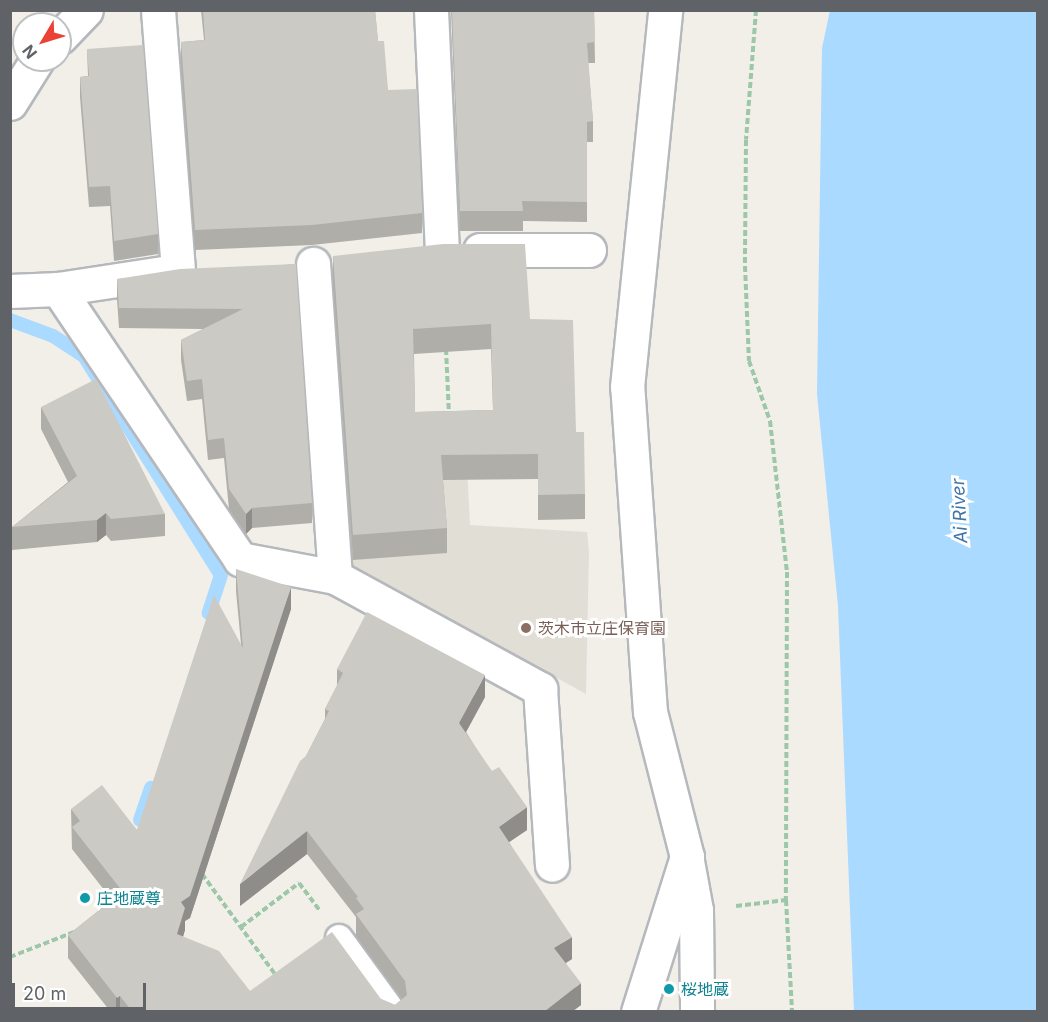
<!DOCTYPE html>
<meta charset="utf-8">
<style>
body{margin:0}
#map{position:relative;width:1048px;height:1022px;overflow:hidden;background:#f1efe8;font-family:Inter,"Noto Sans JP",sans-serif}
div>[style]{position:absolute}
.education>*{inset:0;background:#e1ded6}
.water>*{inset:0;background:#aadaff}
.stream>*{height:14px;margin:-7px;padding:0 7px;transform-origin:7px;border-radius:7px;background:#aadaff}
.path>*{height:4px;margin-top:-2px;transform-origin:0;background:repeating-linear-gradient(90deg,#9cc7a9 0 6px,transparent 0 9px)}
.roads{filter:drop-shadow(2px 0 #b5b8bc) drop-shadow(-2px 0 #b5b8bc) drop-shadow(0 2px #b5b8bc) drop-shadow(0 -2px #b5b8bc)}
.lane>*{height:26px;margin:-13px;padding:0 13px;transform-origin:13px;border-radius:13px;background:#fff}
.street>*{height:33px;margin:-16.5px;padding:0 16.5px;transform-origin:16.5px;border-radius:16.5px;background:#fff}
.secondary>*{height:33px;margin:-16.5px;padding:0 16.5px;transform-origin:16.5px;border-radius:16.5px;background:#fff}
.wall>*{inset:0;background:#afaea9}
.shaded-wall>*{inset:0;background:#8f8d8a;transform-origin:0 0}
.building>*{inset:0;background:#cccac5}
.dots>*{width:16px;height:16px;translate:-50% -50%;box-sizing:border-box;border:3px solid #fff;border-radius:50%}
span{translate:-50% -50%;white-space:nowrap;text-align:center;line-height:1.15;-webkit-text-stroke:6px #fff;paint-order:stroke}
.education-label{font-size:16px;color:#785e54}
.left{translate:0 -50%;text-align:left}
.culture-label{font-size:16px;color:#0d838f}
.water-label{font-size:18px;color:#4174aa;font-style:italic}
.frame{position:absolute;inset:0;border:12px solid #5f6368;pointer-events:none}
.north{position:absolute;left:12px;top:12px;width:60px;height:60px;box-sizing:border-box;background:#fff;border:2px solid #bfc1c3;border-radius:50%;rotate:232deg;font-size:16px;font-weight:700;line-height:24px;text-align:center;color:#5f6368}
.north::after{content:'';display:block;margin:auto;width:21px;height:27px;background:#ea4335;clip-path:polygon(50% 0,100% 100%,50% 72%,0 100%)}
.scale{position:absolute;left:12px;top:983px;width:134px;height:27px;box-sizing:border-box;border:3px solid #5f6368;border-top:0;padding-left:8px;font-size:18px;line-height:21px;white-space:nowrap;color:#5f6368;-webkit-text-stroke:4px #fff;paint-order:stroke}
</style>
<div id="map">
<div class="education">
<i style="clip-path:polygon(466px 446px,470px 525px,587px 532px,589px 552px,586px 694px,345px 561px,332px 450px)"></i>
</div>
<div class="water">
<i style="clip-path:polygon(830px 10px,1037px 11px,1037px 1011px,854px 1011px,838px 606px,817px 394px,822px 48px)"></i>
</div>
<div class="stream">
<i style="left:10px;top:320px;width:46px;rotate:20.4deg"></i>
<i style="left:53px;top:336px;width:37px;rotate:33deg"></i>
<i style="left:84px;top:356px;width:258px;rotate:58deg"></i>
<i style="left:221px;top:575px;width:40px;rotate:108deg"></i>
<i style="left:140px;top:820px;width:34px;rotate:-71deg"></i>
</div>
<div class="path">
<i style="left:756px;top:10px;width:130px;rotate:94.4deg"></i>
<i style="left:746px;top:140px;width:126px;rotate:90.5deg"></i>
<i style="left:745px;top:266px;width:95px;rotate:87.6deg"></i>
<i style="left:749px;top:361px;width:64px;rotate:70.7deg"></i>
<i style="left:770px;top:421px;width:152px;rotate:83.6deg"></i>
<i style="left:787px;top:572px;width:328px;rotate:90.2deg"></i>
<i style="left:786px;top:900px;width:112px;rotate:86.9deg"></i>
<i style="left:446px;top:349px;width:65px;rotate:87.4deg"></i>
<i style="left:202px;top:874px;width:127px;rotate:53.9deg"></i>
<i style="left:736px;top:906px;width:50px;rotate:-6.8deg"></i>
<i style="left:241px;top:927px;width:73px;rotate:-37.2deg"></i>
<i style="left:299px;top:883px;width:34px;rotate:53deg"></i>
<i style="left:10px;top:957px;width:69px;rotate:-21.3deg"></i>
</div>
<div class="roads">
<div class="lane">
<i style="left:339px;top:938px;width:92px;rotate:53.9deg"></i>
</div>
<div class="street">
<i style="left:158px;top:10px;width:261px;rotate:85.6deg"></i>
<i style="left:431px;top:10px;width:240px;rotate:87.4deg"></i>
<i style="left:480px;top:250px;width:109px"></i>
<i style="left:58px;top:289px;width:326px;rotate:56deg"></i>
<i style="left:240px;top:559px;width:97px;rotate:10.7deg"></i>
<i style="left:335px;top:577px;width:314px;rotate:-94deg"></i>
<i style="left:10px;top:291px;width:48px;rotate:-2.4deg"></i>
<i style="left:58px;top:289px;width:106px;rotate:-8.7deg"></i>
<i style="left:335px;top:577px;width:234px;rotate:28.6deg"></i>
<i style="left:540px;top:689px;width:176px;rotate:86.1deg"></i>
<i style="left:687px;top:861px;width:50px;rotate:79.6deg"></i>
<i style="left:696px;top:910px;width:102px;rotate:89.4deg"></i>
<i style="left:638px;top:1012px;width:163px;rotate:-72.5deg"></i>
<i style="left:687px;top:857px;width:150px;rotate:-104.3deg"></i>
<i style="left:650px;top:712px;width:326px;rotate:-94deg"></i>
<i style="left:627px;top:387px;width:379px;rotate:-84.2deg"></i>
</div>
<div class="secondary">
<i style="left:60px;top:37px;width:37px;rotate:-46deg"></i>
<i style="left:10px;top:103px;width:51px;rotate:-57.9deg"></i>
</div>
</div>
<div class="wall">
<i style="clip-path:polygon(201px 10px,375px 10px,378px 41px,388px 90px,422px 213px,422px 233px,312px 245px,195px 250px,181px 63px,181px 42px,204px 40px)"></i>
<i style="clip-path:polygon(451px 10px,594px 10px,595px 63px,588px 63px,593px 121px,593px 142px,587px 142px,587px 222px,523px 221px,523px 231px,460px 231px)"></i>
<i style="clip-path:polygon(87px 49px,158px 234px,158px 254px,114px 261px,110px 206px,89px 207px,80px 97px,80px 77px,88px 76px)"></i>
<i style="clip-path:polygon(evenodd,333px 256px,530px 319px,576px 432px,585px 494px,585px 519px,538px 520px,538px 479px,443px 480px,447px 528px,447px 553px,353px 560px,333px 281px,333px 256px,491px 349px,493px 410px,415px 412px,414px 354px,491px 349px)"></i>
<i style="clip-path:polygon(296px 264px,312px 503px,312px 523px,252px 528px,246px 534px,229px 509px,224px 458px,208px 460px,202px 399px,187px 401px,181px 360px,181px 340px,203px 329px,119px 328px,117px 299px,117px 279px)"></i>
<i style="clip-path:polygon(41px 407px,165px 514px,165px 536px,111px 541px,106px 535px,97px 542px,12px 550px,12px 527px,68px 482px,41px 429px)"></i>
<i style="clip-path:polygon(236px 569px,291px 609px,190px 918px,185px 921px,185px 930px,183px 937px,250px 991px,381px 999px,395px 1005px,402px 999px,356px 936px,356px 917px,307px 854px,240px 906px,306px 756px,325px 719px,325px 709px,337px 686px,337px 669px,485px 697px,466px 732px,527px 830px,509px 842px,572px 959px,566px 963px,581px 1005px,573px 1011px,110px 1011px,68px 958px,68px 935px,112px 900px,72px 849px,71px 809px,137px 830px,241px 644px,236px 591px)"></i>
</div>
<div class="shaded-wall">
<i style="clip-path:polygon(252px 508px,252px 528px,246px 534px,246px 514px)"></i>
<i style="clip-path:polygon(106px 513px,106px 535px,97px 542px,97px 520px)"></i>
<i style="clip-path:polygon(291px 587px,291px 609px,190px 918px,185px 921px,185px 930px,177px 956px,177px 934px,181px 902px)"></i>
<i style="clip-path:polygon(485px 675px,485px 697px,459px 745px,459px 723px)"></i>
<i style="clip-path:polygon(527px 807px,527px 830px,499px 849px,499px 827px)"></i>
<i style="clip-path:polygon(307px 831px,307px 854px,240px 906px,240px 884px)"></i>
<i style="clip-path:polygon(572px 937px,572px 959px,554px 970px,554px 948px)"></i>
<i style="clip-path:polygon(581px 983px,581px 1005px,573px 1011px,545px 1011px)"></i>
<i style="left:120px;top:996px;width:15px;height:4px;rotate:90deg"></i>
</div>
<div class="building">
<i style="clip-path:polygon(203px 10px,375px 10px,378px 41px,384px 41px,388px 90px,417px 89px,422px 213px,312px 225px,195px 230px,181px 42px,205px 40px)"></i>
<i style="clip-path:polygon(452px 10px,594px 10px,595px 42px,587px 43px,593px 121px,587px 122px,587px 202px,522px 201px,523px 211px,460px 211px)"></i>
<i style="clip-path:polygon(143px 45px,158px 234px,114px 241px,110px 186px,89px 187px,80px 77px,89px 76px,87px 49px)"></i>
<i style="clip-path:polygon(evenodd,443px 244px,525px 244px,530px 319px,573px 320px,576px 432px,584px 432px,585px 494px,538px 495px,538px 454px,441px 455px,447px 528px,353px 535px,333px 256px,443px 244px,491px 324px,493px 410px,415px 412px,413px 329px,491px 324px)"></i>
<i style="clip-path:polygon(296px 264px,312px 503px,252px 508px,246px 514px,229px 489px,224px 438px,208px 440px,202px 379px,187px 381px,181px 340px,243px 309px,119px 308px,117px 279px,180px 269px)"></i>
<i style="clip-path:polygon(96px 379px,165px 514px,111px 519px,106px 513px,97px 520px,12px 527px,77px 476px,41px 407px)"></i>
<i style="clip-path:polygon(236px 569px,291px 587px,190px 896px,181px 902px,185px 908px,177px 934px,219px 951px,250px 991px,332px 932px,381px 999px,395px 1005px,407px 995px,405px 981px,356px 914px,364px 909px,356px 898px,358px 897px,307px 831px,240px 884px,300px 761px,306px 756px,329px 711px,325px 709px,343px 673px,337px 669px,367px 612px,485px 675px,459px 723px,492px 771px,499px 767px,527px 807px,499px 827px,572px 937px,554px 948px,581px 983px,545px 1011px,132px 1011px,120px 996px,117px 998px,68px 935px,123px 892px,72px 827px,80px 821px,71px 809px,102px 785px,137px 830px,214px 595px,243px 648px)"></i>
</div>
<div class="dots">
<i style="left:526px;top:628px;background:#8d6e63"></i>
<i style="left:85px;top:898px;background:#0f9aa8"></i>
<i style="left:669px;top:989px;background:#0f9aa8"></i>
</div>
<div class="education-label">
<span class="left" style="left:538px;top:628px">茨木市立庄保育園</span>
</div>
<div class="culture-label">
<span class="left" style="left:97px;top:898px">庄地蔵尊</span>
<span class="left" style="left:681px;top:989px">桜地蔵</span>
</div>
<div class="water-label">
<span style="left:960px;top:511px;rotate:-93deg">Ai River</span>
</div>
<div class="frame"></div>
<div class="north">N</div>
<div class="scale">20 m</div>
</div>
